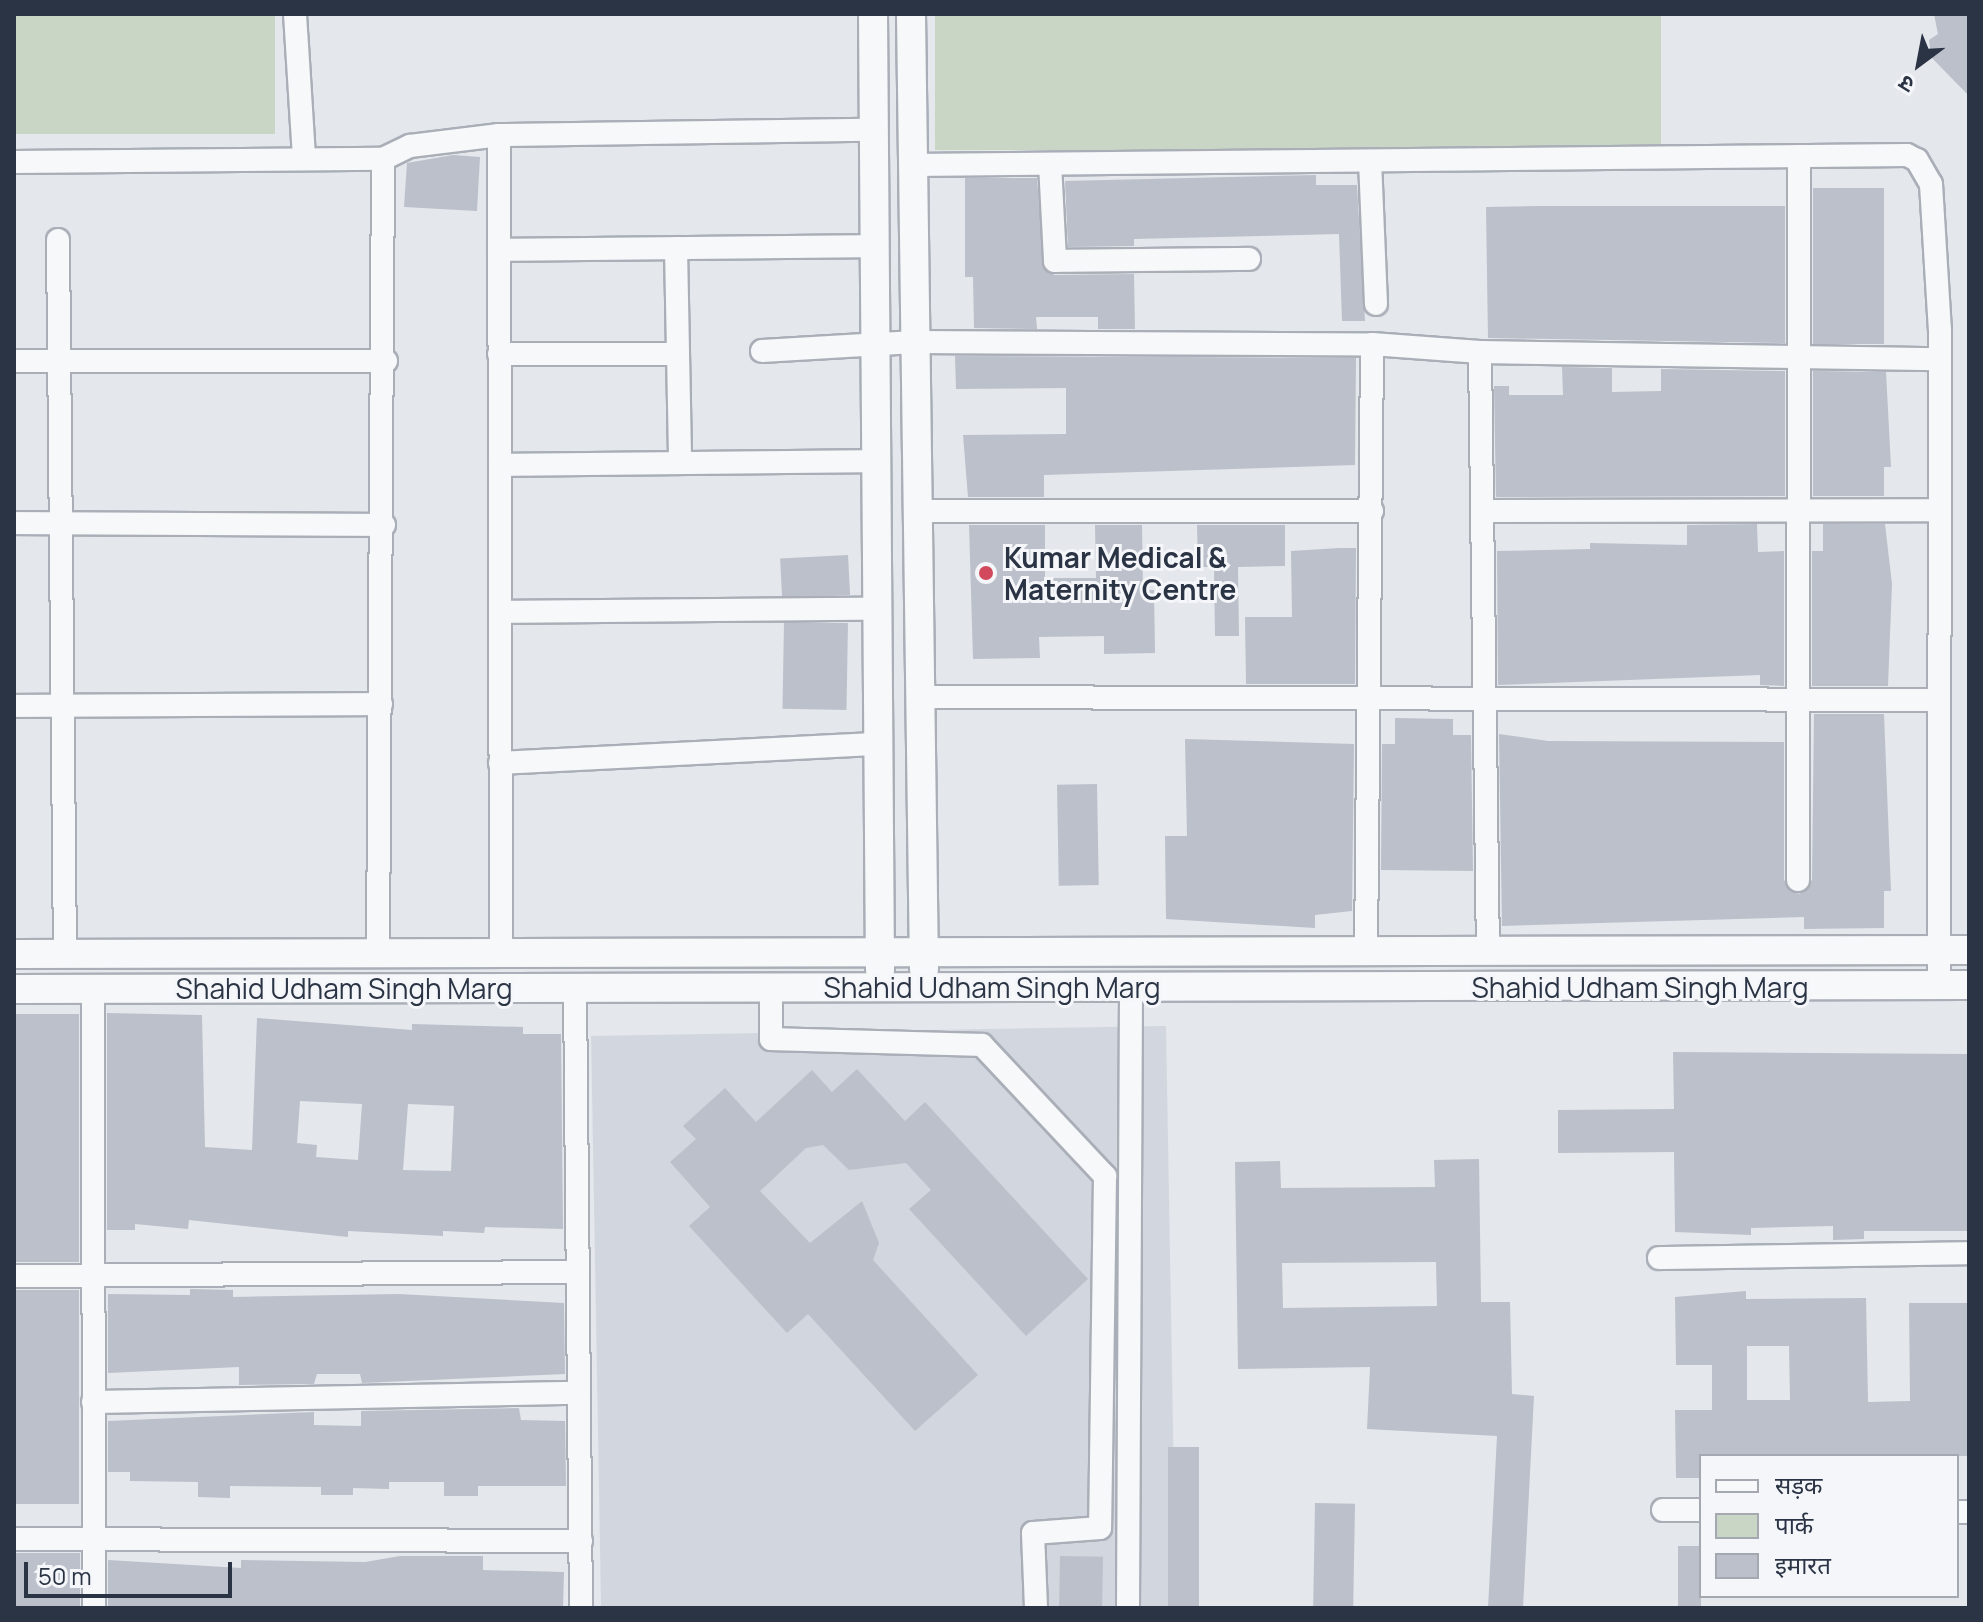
<!DOCTYPE html>
<meta charset="utf-8">
<style>
body{margin:0}
#map{position:relative;width:1983px;height:1622px;overflow:hidden;background:#e4e7ec;font-family:Manrope,"Noto Sans Devanagari",sans-serif}
div>[style]{position:absolute}
.built>*{inset:0;background:#d2d6de;transform-origin:0 0}
.green>*{inset:0;background:#c9d6c5;transform-origin:0 0}
.building>*{inset:0;background:#bbc0ca;transform-origin:0 0}
.roads{filter:drop-shadow(2px 0 #a9aeb7) drop-shadow(-2px 0 #a9aeb7) drop-shadow(0 2px #a9aeb7) drop-shadow(0 -2px #a9aeb7)}
.minor>*{height:22px;margin:-11px;padding:0 11px;transform-origin:11px;border-radius:11px;background:#f7f8fa}
.tertiary>*{height:28px;margin:-14px;padding:0 14px;transform-origin:14px;border-radius:14px;background:#f7f8fa}
.dots>*{width:22px;height:22px;translate:-50% -50%;box-sizing:border-box;border:4px solid #f4f6f9;border-radius:50%}
span{translate:-50% -50%;white-space:nowrap;text-align:center;line-height:1.15;-webkit-text-stroke:6px #f4f6f9;paint-order:stroke}
.poi-label{font-size:28px;color:#2b3445;font-weight:700}
.left{translate:0 -50%;text-align:left}
.street-label{font-size:28px;color:#2b3445}
.frame{position:absolute;inset:0;border:16px solid #2b3445;pointer-events:none}
.legend{position:absolute;left:1699px;top:1454px;width:260px;height:144px;box-sizing:border-box;background:#f4f6f9;border:2px solid #a4a8b1;margin:0;padding:10px 14px;list-style:none;font-size:24px;color:#2b3445}
.legend li{display:flex;align-items:center;gap:16px;height:40px}
.legend b{width:40px;border:2px solid #a4a8b1}
.north{position:absolute;left:1879px;top:24px;width:80px;height:80px;-webkit-text-stroke:6px #f4f6f9;paint-order:stroke;rotate:212deg;font-size:22px;font-weight:700;line-height:32px;text-align:center;color:#2b3445}
.north::after{content:'';display:block;margin:auto;width:28px;height:36px;background:#2b3445;clip-path:polygon(50% 0,100% 100%,50% 72%,0 100%)}
.scale{position:absolute;left:24px;top:1562px;width:208px;height:36px;box-sizing:border-box;border:4px solid #2b3445;border-top:0;padding-left:10px;font-size:24px;line-height:28px;white-space:nowrap;color:#2b3445;-webkit-text-stroke:6px #f4f6f9;paint-order:stroke}
</style>
<div id="map">
<div class="built">
<i style="left:1166px;top:1026px;width:582px;height:575px;rotate:89deg"></i>
</div>
<div class="green">
<i style="left:14px;top:14px;width:261px;height:120px"></i>
<i style="left:935px;top:14px;width:726px;height:136px"></i>
</div>
<div class="building">
<i style="clip-path:polygon(1934px 14px,1969px 14px,1969px 96px,1931px 57px,1929px 40px,1938px 34px)"></i>
<i style="clip-path:polygon(453px 155px,480px 157px,477px 211px,404px 207px,407px 163px)"></i>
<i style="clip-path:polygon(1316px 175px,1316px 185px,1357px 185px,1365px 321px,1342px 321px,1339px 234px,1134px 239px,1134px 246px,1068px 247px,1065px 181px)"></i>
<i style="clip-path:polygon(965px 178px,1037px 178px,1044px 269px,1055px 275px,1134px 274px,1135px 329px,1098px 329px,1098px 317px,1036px 317px,1037px 329px,974px 328px,973px 277px,965px 277px)"></i>
<i style="left:1884px;top:188px;width:156px;height:71px;rotate:90deg"></i>
<i style="clip-path:polygon(1540px 206px,1785px 206px,1785px 343px,1488px 338px,1486px 207px)"></i>
<i style="clip-path:polygon(955px 356px,1356px 358px,1355px 465px,1044px 475px,1044px 497px,968px 497px,963px 435px,1066px 434px,1066px 388px,956px 389px)"></i>
<i style="clip-path:polygon(1562px 367px,1612px 368px,1612px 392px,1661px 391px,1661px 369px,1785px 371px,1785px 496px,1496px 497px,1494px 386px,1509px 386px,1509px 395px,1563px 395px)"></i>
<i style="clip-path:polygon(1813px 371px,1886px 372px,1891px 467px,1884px 467px,1884px 496px,1813px 496px)"></i>
<i style="clip-path:polygon(1757px 524px,1758px 552px,1784px 551px,1784px 686px,1760px 685px,1760px 675px,1498px 685px,1497px 551px,1590px 549px,1590px 543px,1687px 545px,1687px 525px)"></i>
<i style="clip-path:polygon(1823px 524px,1885px 524px,1892px 584px,1888px 686px,1812px 686px,1812px 551px,1823px 551px)"></i>
<i style="clip-path:polygon(969px 525px,1045px 525px,1045px 578px,1096px 578px,1095px 525px,1142px 525px,1143px 590px,1154px 590px,1155px 653px,1104px 654px,1104px 636px,1039px 637px,1040px 658px,973px 659px)"></i>
<i style="clip-path:polygon(1197px 525px,1285px 525px,1285px 566px,1238px 567px,1239px 636px,1215px 636px,1214px 567px,1198px 567px)"></i>
<i style="clip-path:polygon(1339px 548px,1356px 548px,1355px 684px,1246px 684px,1245px 617px,1292px 617px,1291px 551px)"></i>
<i style="left:848px;top:555px;width:40px;height:68px;rotate:87deg"></i>
<i style="left:848px;top:623px;width:87px;height:64px;rotate:91deg"></i>
<i style="clip-path:polygon(1814px 714px,1884px 714px,1891px 891px,1884px 891px,1884px 928px,1804px 929px,1804px 917px,1502px 926px,1499px 734px,1548px 741px,1784px 742px,1784px 880px,1799px 894px,1812px 880px)"></i>
<i style="clip-path:polygon(1395px 718px,1453px 719px,1453px 735px,1471px 735px,1473px 871px,1381px 870px,1382px 744px,1395px 744px)"></i>
<i style="clip-path:polygon(1185px 739px,1354px 744px,1352px 911px,1315px 915px,1315px 928px,1166px 919px,1165px 836px,1187px 836px)"></i>
<i style="left:1097px;top:784px;width:101px;height:40px;rotate:89deg"></i>
<i style="clip-path:polygon(evenodd,107px 1013px,202px 1015px,205px 1147px,252px 1150px,257px 1018px,412px 1030px,412px 1024px,523px 1027px,523px 1034px,561px 1034px,563px 1229px,485px 1227px,484px 1233px,443px 1231px,443px 1236px,348px 1231px,348px 1237px,189px 1220px,188px 1229px,135px 1224px,135px 1230px,107px 1230px,107px 1013px,300px 1101px,362px 1104px,358px 1160px,316px 1157px,317px 1145px,297px 1143px,300px 1101px,107px 1013px,408px 1104px,454px 1106px,451px 1171px,403px 1170px,408px 1104px)"></i>
<i style="left:14px;top:1014px;width:65px;height:248px"></i>
<i style="clip-path:polygon(1673px 1052px,1967px 1054px,1969px 1231px,1864px 1231px,1864px 1239px,1833px 1240px,1833px 1226px,1751px 1228px,1751px 1235px,1675px 1232px,1674px 1152px,1558px 1153px,1558px 1110px,1674px 1109px)"></i>
<i style="clip-path:polygon(857px 1069px,905px 1121px,925px 1102px,1088px 1279px,1026px 1336px,909px 1209px,931px 1190px,906px 1163px,849px 1170px,823px 1145px,806px 1148px,760px 1191px,810px 1243px,862px 1201px,879px 1243px,873px 1260px,978px 1375px,915px 1431px,808px 1314px,787px 1333px,689px 1226px,710px 1207px,670px 1162px,696px 1139px,683px 1126px,725px 1088px,756px 1122px,812px 1070px,832px 1092px)"></i>
<i style="clip-path:polygon(evenodd,1479px 1159px,1481px 1302px,1510px 1302px,1512px 1394px,1534px 1396px,1523px 1608px,1488px 1608px,1497px 1436px,1367px 1429px,1370px 1367px,1238px 1369px,1235px 1162px,1280px 1161px,1281px 1188px,1435px 1187px,1434px 1160px,1479px 1159px,1436px 1262px,1437px 1306px,1283px 1308px,1282px 1263px,1436px 1262px)"></i>
<i style="clip-path:polygon(190px 1289px,233px 1290px,233px 1297px,399px 1294px,564px 1303px,565px 1374px,362px 1383px,360px 1374px,317px 1374px,314px 1384px,239px 1385px,239px 1367px,108px 1373px,108px 1294px,190px 1295px)"></i>
<i style="left:14px;top:1290px;width:65px;height:214px"></i>
<i style="clip-path:polygon(evenodd,1746px 1291px,1746px 1299px,1866px 1298px,1868px 1402px,1910px 1401px,1909px 1303px,1969px 1303px,1969px 1456px,1701px 1456px,1701px 1478px,1676px 1478px,1675px 1410px,1712px 1410px,1712px 1365px,1676px 1365px,1675px 1297px,1746px 1291px,1747px 1346px,1789px 1346px,1790px 1400px,1747px 1400px,1747px 1346px)"></i>
<i style="clip-path:polygon(519px 1408px,521px 1420px,565px 1421px,566px 1486px,478px 1486px,478px 1496px,444px 1496px,444px 1482px,389px 1482px,389px 1489px,353px 1488px,353px 1495px,321px 1495px,321px 1487px,230px 1486px,230px 1498px,198px 1497px,198px 1482px,130px 1481px,130px 1472px,108px 1472px,108px 1421px,314px 1412px,314px 1425px,361px 1426px,361px 1411px)"></i>
<i style="left:1168px;top:1447px;width:31px;height:161px"></i>
<i style="left:1315px;top:1503px;width:40px;height:105px;rotate:1deg"></i>
<i style="left:1678px;top:1546px;width:23px;height:62px"></i>
<i style="left:14px;top:1553px;width:66px;height:55px"></i>
<i style="clip-path:polygon(400px 1556px,483px 1556px,483px 1570px,564px 1572px,563px 1608px,108px 1608px,108px 1560px,241px 1568px,241px 1560px,365px 1562px)"></i>
<i style="left:1060px;top:1556px;width:43px;height:52px;rotate:1deg"></i>
</div>
<div class="roads">
<div class="minor">
<i style="left:295px;top:14px;width:144px;rotate:86.4deg"></i>
<i style="left:1370px;top:161px;width:143px;rotate:87.6deg"></i>
<i style="left:14px;top:162px;width:369px;rotate:-0.5deg"></i>
<i style="left:383px;top:159px;width:30px;rotate:-26deg"></i>
<i style="left:410px;top:146px;width:90px;rotate:-7deg"></i>
<i style="left:1050px;top:164px;width:97px;rotate:87deg"></i>
<i style="left:1055px;top:261px;width:194px;rotate:-0.6deg"></i>
<i style="left:912px;top:165px;width:995px;rotate:-0.58deg"></i>
<i style="left:1907px;top:155px;width:11px;rotate:27deg"></i>
<i style="left:1917px;top:160px;width:28px;rotate:60deg"></i>
<i style="left:1931px;top:184px;width:146px;rotate:86.5deg"></i>
<i style="left:1940px;top:330px;width:655px;rotate:90.09deg"></i>
<i style="left:58px;top:240px;width:714px;rotate:89.44deg"></i>
<i style="left:676px;top:248px;width:215px;rotate:88.9deg"></i>
<i style="left:499px;top:250px;width:376px;rotate:-0.6deg"></i>
<i style="left:762px;top:351px;width:153px;rotate:-3.4deg"></i>
<i style="left:915px;top:342px;width:457px;rotate:0.3deg"></i>
<i style="left:1372px;top:344px;width:108px;rotate:4.2deg"></i>
<i style="left:1480px;top:352px;width:459px;rotate:0.9deg"></i>
<i style="left:1480px;top:352px;width:600px;rotate:89.24deg"></i>
<i style="left:499px;top:354px;width:179px"></i>
<i style="left:14px;top:361px;width:372px"></i>
<i style="left:500px;top:465px;width:376px;rotate:-0.6deg"></i>
<i style="left:917px;top:511px;width:455px"></i>
<i style="left:1485px;top:511px;width:454px;rotate:-0.1deg"></i>
<i style="left:14px;top:523px;width:370px;rotate:0.3deg"></i>
<i style="left:500px;top:612px;width:377px;rotate:-0.5deg"></i>
<i style="left:920px;top:697px;width:1019px;rotate:0.17deg"></i>
<i style="left:14px;top:706px;width:367px;rotate:-0.3deg"></i>
<i style="left:500px;top:763px;width:378px;rotate:-2.9deg"></i>
<i style="left:1798px;top:880px;width:724px;rotate:-89.92deg"></i>
<i style="left:1366px;top:952px;width:608px;rotate:-89.43deg"></i>
<i style="left:501px;top:953px;width:818px;rotate:-90.14deg"></i>
<i style="left:499px;top:135px;width:375px;rotate:-0.8deg"></i>
<i style="left:378px;top:954px;width:795px;rotate:-89.64deg"></i>
<i style="left:771px;top:987px;width:52px;rotate:90deg"></i>
<i style="left:771px;top:1039px;width:211px;rotate:1.6deg"></i>
<i style="left:982px;top:1045px;width:180px;rotate:46.8deg"></i>
<i style="left:1105px;top:1176px;width:352px;rotate:90.8deg"></i>
<i style="left:1100px;top:1528px;width:67px;rotate:175.7deg"></i>
<i style="left:1033px;top:1533px;width:75px;rotate:87.7deg"></i>
<i style="left:575px;top:988px;width:620px;rotate:89.45deg"></i>
<i style="left:93px;top:989px;width:619px;rotate:89.91deg"></i>
<i style="left:1659px;top:1258px;width:310px;rotate:-0.9deg"></i>
<i style="left:14px;top:1276px;width:564px;rotate:-0.41deg"></i>
<i style="left:93px;top:1402px;width:486px;rotate:-1.1deg"></i>
<i style="left:1663px;top:1510px;width:38px"></i>
<i style="left:1957px;top:1512px;width:12px"></i>
<i style="left:14px;top:1539px;width:567px;rotate:0.2deg"></i>
<i style="left:1128px;top:1608px;width:621px;rotate:-89.72deg"></i>
</div>
<div class="tertiary">
<i style="left:873px;top:14px;width:956px;rotate:89.58deg"></i>
<i style="left:911px;top:14px;width:955px;rotate:89.22deg"></i>
<i style="left:14px;top:954px;width:1955px;rotate:-0.12deg"></i>
<i style="left:14px;top:989px;width:1955px;rotate:-0.12deg"></i>
</div>
</div>
<div class="dots">
<i style="left:986px;top:573px;background:#d1495b"></i>
</div>
<div class="poi-label">
<span class="left" style="left:1004px;top:573px">Kumar Medical &amp;<br>Maternity Centre</span>
</div>
<div class="street-label">
<span style="left:992px;top:987px">Shahid Udham Singh Marg</span>
<span style="left:1640px;top:987px">Shahid Udham Singh Marg</span>
<span style="left:344px;top:988px">Shahid Udham Singh Marg</span>
</div>
<div class="frame"></div>
<ul class="legend">
<li><b style="height:10px;background:#f7f8fa"></b>सड़क</li>
<li><b style="height:22px;background:#c9d6c5"></b>पार्क</li>
<li><b style="height:22px;background:#bbc0ca"></b>इमारत</li>
</ul>
<div class="north">उ</div>
<div class="scale">50 m</div>
</div>
